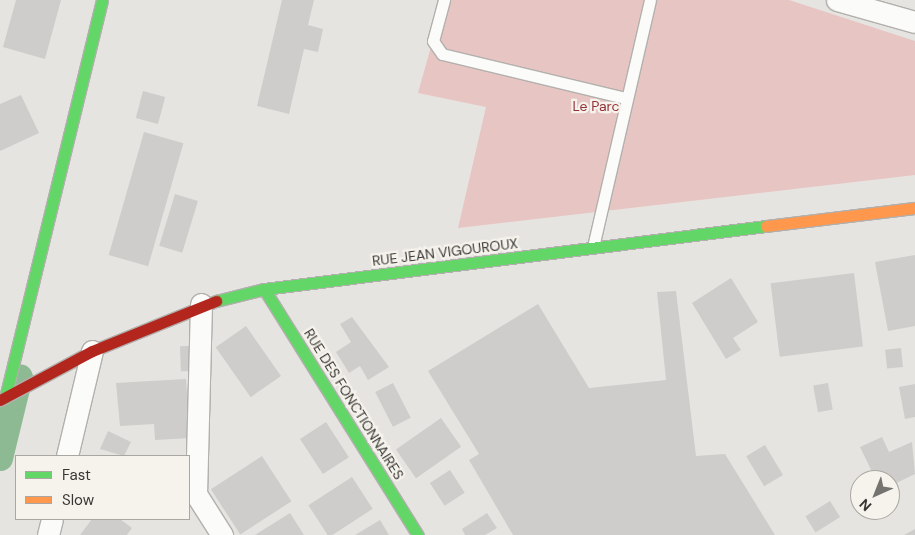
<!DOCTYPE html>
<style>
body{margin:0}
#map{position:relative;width:915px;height:535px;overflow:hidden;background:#e6e4e1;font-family:"DM Sans",sans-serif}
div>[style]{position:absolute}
.green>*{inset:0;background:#e7c5c3}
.canal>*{height:25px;margin:-12.5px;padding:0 12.5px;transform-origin:12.5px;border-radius:12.5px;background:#8eba93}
.building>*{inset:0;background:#cecdcb;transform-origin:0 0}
.roads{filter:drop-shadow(1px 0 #b2b0ad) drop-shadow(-1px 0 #b2b0ad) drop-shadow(0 1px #b2b0ad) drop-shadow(0 -1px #b2b0ad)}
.lane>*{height:11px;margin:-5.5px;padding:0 5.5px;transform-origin:5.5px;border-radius:5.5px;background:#fbfbfa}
.street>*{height:21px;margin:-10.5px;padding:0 10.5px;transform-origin:10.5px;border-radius:10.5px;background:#fbfbfa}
.fast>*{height:11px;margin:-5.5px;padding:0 5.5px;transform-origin:5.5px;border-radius:5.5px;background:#63d668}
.slow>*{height:11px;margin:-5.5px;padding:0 5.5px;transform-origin:5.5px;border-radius:5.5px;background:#ff974d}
.jam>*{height:11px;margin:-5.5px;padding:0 5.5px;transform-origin:5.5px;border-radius:5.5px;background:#b3261e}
span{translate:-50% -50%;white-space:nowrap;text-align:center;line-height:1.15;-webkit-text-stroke:4.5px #f6f3ec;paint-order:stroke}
.park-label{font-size:14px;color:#943037}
.street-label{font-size:14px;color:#373633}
.legend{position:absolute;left:15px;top:455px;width:175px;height:65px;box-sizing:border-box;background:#f6f3ec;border:1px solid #aaa7a2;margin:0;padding:6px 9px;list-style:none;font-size:15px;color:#373633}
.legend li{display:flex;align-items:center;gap:10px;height:25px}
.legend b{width:25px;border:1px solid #aaa7a2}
.north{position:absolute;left:850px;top:470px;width:50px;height:50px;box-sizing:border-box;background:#f6f3ec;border:1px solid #aaa7a2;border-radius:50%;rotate:224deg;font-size:14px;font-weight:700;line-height:20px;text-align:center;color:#373633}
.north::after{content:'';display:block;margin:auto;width:18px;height:22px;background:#747370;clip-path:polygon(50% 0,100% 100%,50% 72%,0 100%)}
</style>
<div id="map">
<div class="green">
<i style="clip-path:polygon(444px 0,789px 0,915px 41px,915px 175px,458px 228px,486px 107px,418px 93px)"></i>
</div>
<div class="canal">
<i style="left:0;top:458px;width:84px;rotate:-76.3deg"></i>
</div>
<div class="building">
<i style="clip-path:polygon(16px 0,61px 0,45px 59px,3px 47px)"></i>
<i style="clip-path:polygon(282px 0,314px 0,308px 25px,323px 29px,318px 52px,304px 49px,289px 114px,257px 106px)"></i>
<i style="left:143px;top:91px;width:23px;height:28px;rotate:15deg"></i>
<i style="clip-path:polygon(21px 95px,39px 133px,0 151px,0 104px)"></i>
<i style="left:144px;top:132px;width:41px;height:128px;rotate:16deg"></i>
<i style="left:175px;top:194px;width:24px;height:54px;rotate:17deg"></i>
<i style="clip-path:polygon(915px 255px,915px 326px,888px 331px,875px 262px)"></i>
<i style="left:854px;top:273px;width:74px;height:84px;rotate:83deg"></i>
<i style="clip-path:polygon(731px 278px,758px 322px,733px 338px,741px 350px,726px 359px,692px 303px)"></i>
<i style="clip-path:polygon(676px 291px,696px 456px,725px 454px,775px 535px,513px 535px,469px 460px,479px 454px,428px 371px,538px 304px,589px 388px,666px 380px,657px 292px)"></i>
<i style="clip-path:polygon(352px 317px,389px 367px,368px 380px,360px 366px,349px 373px,336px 352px,351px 342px,340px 324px)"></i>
<i style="left:246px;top:326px;width:61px;height:37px;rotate:55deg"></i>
<i style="left:190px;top:346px;width:25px;height:10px;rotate:88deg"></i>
<i style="left:901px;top:348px;width:19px;height:16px;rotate:84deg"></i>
<i style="clip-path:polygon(186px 379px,190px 438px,155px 440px,154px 424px,120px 426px,116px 383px)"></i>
<i style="left:393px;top:383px;width:39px;height:20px;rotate:63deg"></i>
<i style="left:828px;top:383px;width:27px;height:15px;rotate:80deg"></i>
<i style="clip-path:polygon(915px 384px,915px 417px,905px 419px,899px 387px)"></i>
<i style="left:441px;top:418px;width:35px;height:55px;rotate:55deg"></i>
<i style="left:326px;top:422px;width:42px;height:31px;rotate:57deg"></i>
<i style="clip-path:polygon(108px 431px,131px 442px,124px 456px,100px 449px)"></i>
<i style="clip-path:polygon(882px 437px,889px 452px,912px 442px,915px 474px,890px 486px,890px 480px,876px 480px,860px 447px)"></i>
<i style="left:765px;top:445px;width:35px;height:22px;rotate:59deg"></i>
<i style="left:262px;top:456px;width:54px;height:61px;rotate:57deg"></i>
<i style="left:450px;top:470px;width:27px;height:24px;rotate:57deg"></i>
<i style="left:352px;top:477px;width:38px;height:52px;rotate:57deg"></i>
<i style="left:830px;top:501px;width:19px;height:29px;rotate:58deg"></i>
<i style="clip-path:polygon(290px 513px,304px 535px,255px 535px)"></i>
<i style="clip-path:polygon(487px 513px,497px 528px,485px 535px,465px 535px,462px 529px)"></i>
<i style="clip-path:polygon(92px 519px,120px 519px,132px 528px,127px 535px,80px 535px)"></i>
<i style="clip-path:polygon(380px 520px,389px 535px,355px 535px)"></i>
<i style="clip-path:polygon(915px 529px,915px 535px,904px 535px)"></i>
</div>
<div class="roads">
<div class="lane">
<i style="left:444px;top:0;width:42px;rotate:105deg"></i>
<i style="left:433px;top:41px;width:16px;rotate:55deg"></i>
<i style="left:442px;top:54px;width:188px;rotate:13.5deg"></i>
<i style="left:593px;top:247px;width:253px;rotate:-77deg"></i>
</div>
<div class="street">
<i style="left:837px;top:0;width:81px;rotate:15.8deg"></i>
<i style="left:201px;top:304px;width:190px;rotate:91.5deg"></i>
<i style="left:196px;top:494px;width:49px;rotate:57.6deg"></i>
<i style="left:67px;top:456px;width:108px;rotate:-76.6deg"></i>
<i style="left:48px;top:535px;width:16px;rotate:-76deg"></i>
</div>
<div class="fast">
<i style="left:264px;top:289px;width:290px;rotate:58deg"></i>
<i style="left:216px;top:301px;width:49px;rotate:-14deg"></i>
<i style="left:264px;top:289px;width:506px;rotate:-7.15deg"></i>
<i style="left:5px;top:398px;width:410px;rotate:-76.3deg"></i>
</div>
<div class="slow">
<i style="left:766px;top:226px;width:150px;rotate:-6.9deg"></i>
</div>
<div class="jam">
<i style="left:0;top:400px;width:104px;rotate:-28deg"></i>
<i style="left:92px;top:351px;width:134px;rotate:-22deg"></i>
</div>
</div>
<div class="park-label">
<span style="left:596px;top:106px">Le Parc</span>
</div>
<div class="street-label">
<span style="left:445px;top:252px;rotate:-7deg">RUE JEAN VIGOUROUX</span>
<span style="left:354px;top:404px;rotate:58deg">RUE DES FONCTIONNAIRES</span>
</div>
<ul class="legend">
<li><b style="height:6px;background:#63d668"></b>Fast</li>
<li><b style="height:6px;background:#ff974d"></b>Slow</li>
</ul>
<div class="north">N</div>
</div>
